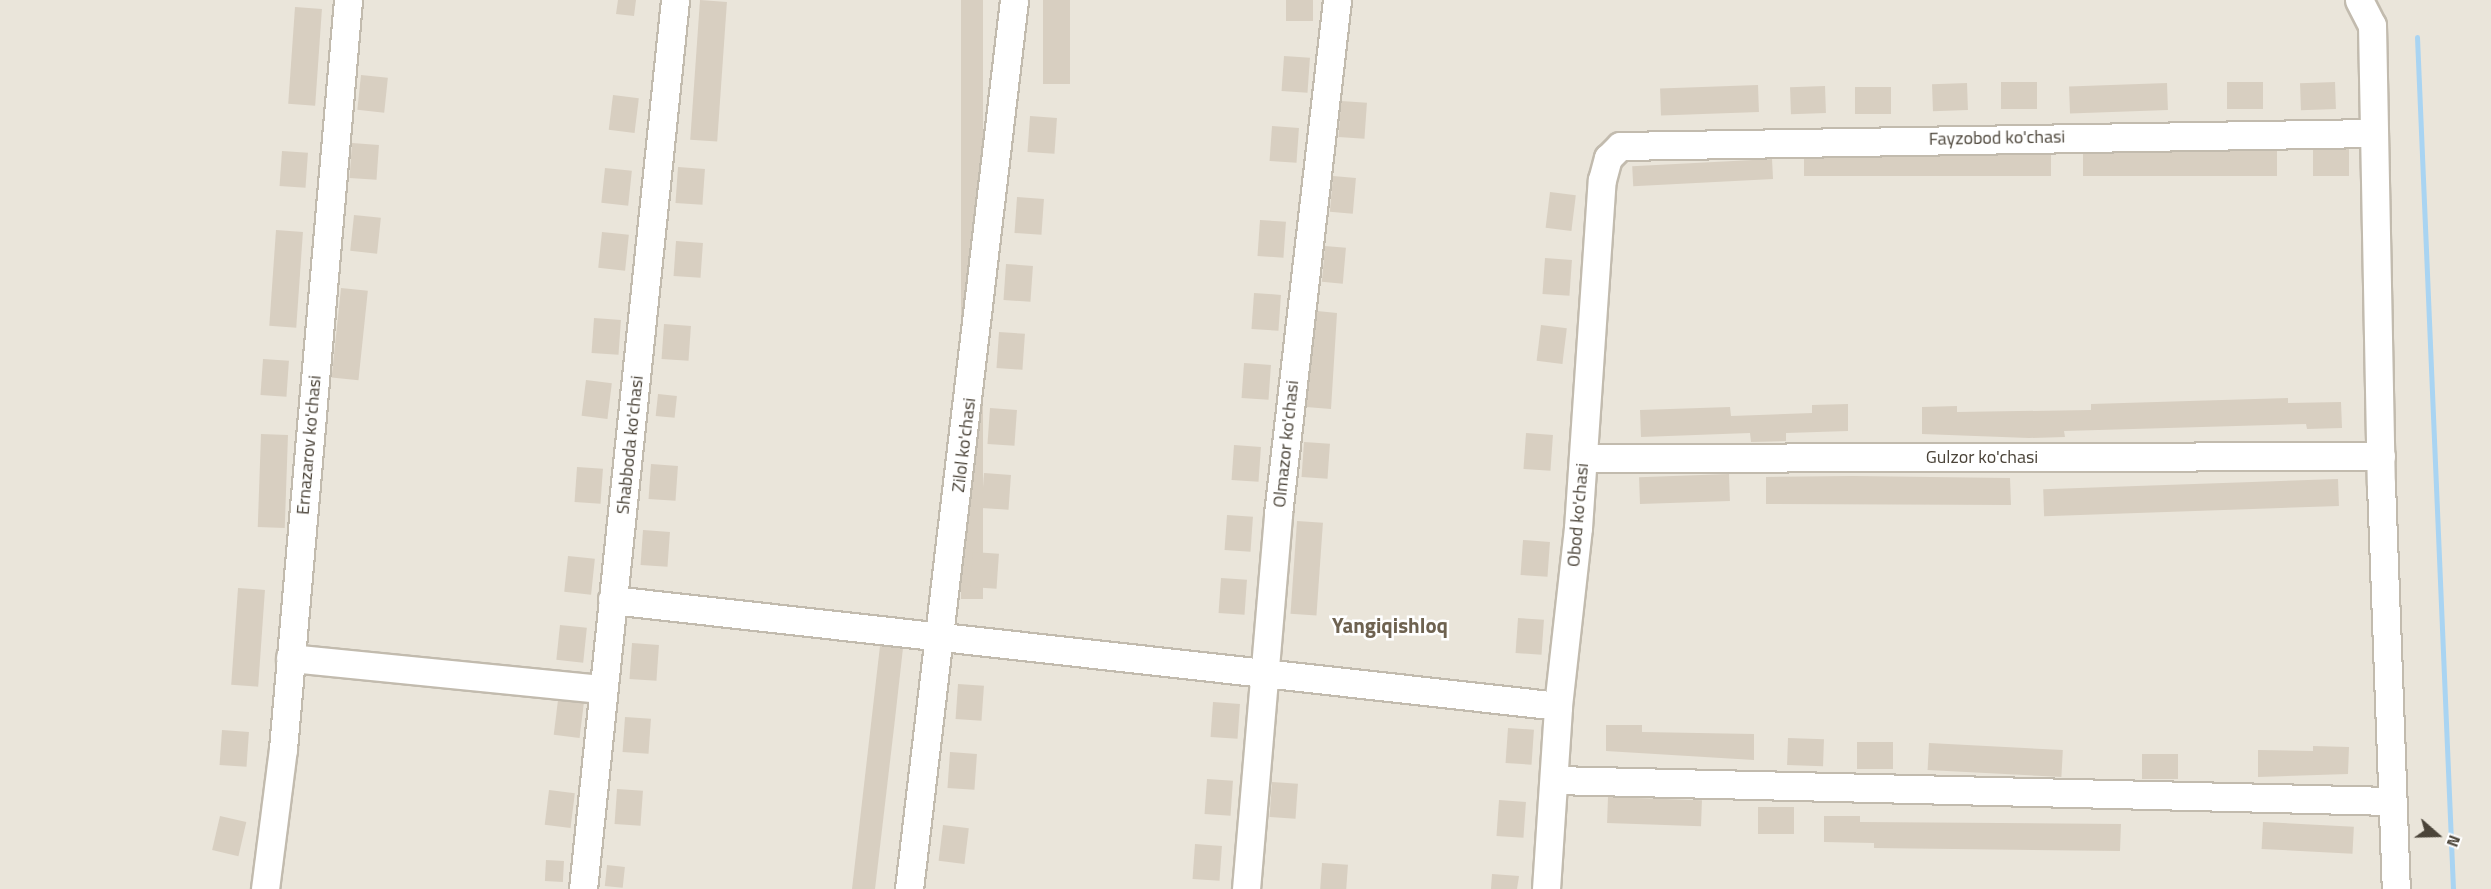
<!DOCTYPE html>
<style>
body{margin:0}
#map{position:relative;width:2491px;height:889px;overflow:hidden;background:#f6f3ec;font-family:"Titillium Web",sans-serif}
div>[style]{position:absolute}
.residential>*{inset:0;background:#eae5da;transform-origin:0 0}
.stream>*{height:5px;margin:-2.5px;padding:0 2.5px;transform-origin:2.5px;border-radius:2.5px;background:#a9d4f2}
.building>*{inset:0;background:#d8cfc1;transform-origin:0 0}
.roads{filter:drop-shadow(2px 0 #c2bbae) drop-shadow(-2px 0 #c2bbae) drop-shadow(0 2px #c2bbae) drop-shadow(0 -2px #c2bbae)}
.minor>*{height:27px;margin:-13.5px;padding:0 13.5px;transform-origin:13.5px;border-radius:13.5px;background:#fff}
span{translate:-50% -50%;white-space:nowrap;text-align:center;line-height:1.15;-webkit-text-stroke:5px #fff;paint-order:stroke}
.street-label{font-size:18px;color:#4b4439}
.quarter-label{font-size:21px;color:#6e6250;font-weight:700}
.north{position:absolute;left:2407px;top:805px;width:60px;height:60px;-webkit-text-stroke:4px #fff;paint-order:stroke;rotate:110deg;font-size:16px;font-weight:700;line-height:24px;text-align:center;color:#4b4439}
.north::after{content:'';display:block;margin:auto;width:21px;height:27px;background:#4b4439;clip-path:polygon(50% 0,100% 100%,50% 72%,0 100%)}
</style>
<div id="map">
<div class="residential">
<i style="left:0;top:0;width:2491px;height:889px"></i>
</div>
<div class="stream">
<i style="left:2417px;top:37px;width:853px;rotate:87.58deg"></i>
</div>
<div class="building">
<i style="clip-path:polygon(618px 0,636px 0,634px 16px,616px 14px)"></i>
<i style="left:700px;top:0;width:27px;height:140px;rotate:4deg"></i>
<i style="left:961px;top:0;width:22px;height:599px"></i>
<i style="left:1043px;top:0;width:27px;height:84px"></i>
<i style="left:1286px;top:0;width:27px;height:21px"></i>
<i style="left:295px;top:7px;width:27px;height:97px;rotate:4deg"></i>
<i style="left:1284px;top:56px;width:26px;height:35px;rotate:4deg"></i>
<i style="left:361px;top:75px;width:27px;height:35px;rotate:6deg"></i>
<i style="left:2037px;top:82px;width:27px;height:36px;rotate:90deg"></i>
<i style="left:2263px;top:82px;width:27px;height:36px;rotate:90deg"></i>
<i style="left:2335px;top:82px;width:27px;height:35px;rotate:88deg"></i>
<i style="left:1967px;top:83px;width:27px;height:35px;rotate:88deg"></i>
<i style="left:2167px;top:83px;width:27px;height:98px;rotate:88deg"></i>
<i style="left:1758px;top:85px;width:27px;height:98px;rotate:88deg"></i>
<i style="left:1825px;top:86px;width:27px;height:35px;rotate:88deg"></i>
<i style="left:1855px;top:87px;width:36px;height:27px"></i>
<i style="left:613px;top:95px;width:26px;height:35px;rotate:7deg"></i>
<i style="left:1341px;top:101px;width:26px;height:36px;rotate:4deg"></i>
<i style="left:1030px;top:116px;width:27px;height:36px;rotate:4deg"></i>
<i style="left:1272px;top:126px;width:27px;height:35px;rotate:4deg"></i>
<i style="left:352px;top:143px;width:27px;height:35px;rotate:4deg"></i>
<i style="left:2349px;top:149px;width:27px;height:36px;rotate:90deg"></i>
<i style="left:2277px;top:150px;width:26px;height:194px;rotate:90deg"></i>
<i style="left:282px;top:151px;width:26px;height:35px;rotate:4deg"></i>
<i style="left:2051px;top:154px;width:22px;height:247px;rotate:90deg"></i>
<i style="left:1772px;top:159px;width:20px;height:140px;rotate:87deg"></i>
<i style="left:678px;top:167px;width:27px;height:36px;rotate:4deg"></i>
<i style="left:605px;top:168px;width:27px;height:35px;rotate:6deg"></i>
<i style="left:1333px;top:176px;width:23px;height:36px;rotate:5deg"></i>
<i style="left:1550px;top:192px;width:26px;height:36px;rotate:7deg"></i>
<i style="left:1017px;top:197px;width:27px;height:36px;rotate:4deg"></i>
<i style="left:354px;top:215px;width:27px;height:36px;rotate:6deg"></i>
<i style="left:1260px;top:220px;width:26px;height:36px;rotate:4deg"></i>
<i style="left:276px;top:230px;width:27px;height:96px;rotate:4deg"></i>
<i style="left:602px;top:232px;width:27px;height:36px;rotate:6deg"></i>
<i style="left:676px;top:241px;width:27px;height:35px;rotate:4deg"></i>
<i style="left:1325px;top:246px;width:21px;height:36px;rotate:5deg"></i>
<i style="left:1545px;top:258px;width:27px;height:36px;rotate:4deg"></i>
<i style="left:1006px;top:264px;width:27px;height:36px;rotate:4deg"></i>
<i style="left:341px;top:288px;width:27px;height:90px;rotate:6deg"></i>
<i style="left:1254px;top:293px;width:27px;height:36px;rotate:4deg"></i>
<i style="clip-path:polygon(1317px 311px,1337px 313px,1331px 409px,1306px 407px)"></i>
<i style="left:594px;top:318px;width:27px;height:35px;rotate:4deg"></i>
<i style="left:664px;top:324px;width:27px;height:35px;rotate:4deg"></i>
<i style="left:1541px;top:325px;width:26px;height:36px;rotate:7deg"></i>
<i style="left:999px;top:332px;width:26px;height:36px;rotate:4deg"></i>
<i style="left:263px;top:359px;width:26px;height:36px;rotate:4deg"></i>
<i style="left:1244px;top:363px;width:27px;height:35px;rotate:4deg"></i>
<i style="left:586px;top:380px;width:26px;height:36px;rotate:7deg"></i>
<i style="left:658px;top:394px;width:19px;height:22px;rotate:6deg"></i>
<i style="clip-path:polygon(2288px 398px,2288px 403px,2341px 402px,2342px 428px,2307px 429px,2306px 424px,2064px 431px,2065px 437px,2029px 438px,1922px 434px,1922px 407px,1957px 406px,1957px 412px,2091px 410px,2091px 404px)"></i>
<i style="clip-path:polygon(1848px 404px,1848px 431px,1786px 433px,1786px 441px,1751px 442px,1750px 433px,1641px 437px,1640px 410px,1730px 407px,1731px 416px,1812px 413px,1812px 405px)"></i>
<i style="left:990px;top:408px;width:27px;height:36px;rotate:4deg"></i>
<i style="left:1526px;top:433px;width:27px;height:36px;rotate:4deg"></i>
<i style="left:261px;top:434px;width:27px;height:93px;rotate:2deg"></i>
<i style="left:1304px;top:442px;width:26px;height:35px;rotate:4deg"></i>
<i style="left:1234px;top:445px;width:27px;height:35px;rotate:4deg"></i>
<i style="left:651px;top:464px;width:27px;height:35px;rotate:4deg"></i>
<i style="left:577px;top:467px;width:26px;height:35px;rotate:4deg"></i>
<i style="left:984px;top:473px;width:27px;height:35px;rotate:4deg"></i>
<i style="left:1729px;top:474px;width:27px;height:90px;rotate:88deg"></i>
<i style="clip-path:polygon(1853px 476px,2010px 478px,2011px 505px,1766px 504px,1766px 477px)"></i>
<i style="left:2338px;top:479px;width:27px;height:295px;rotate:88deg"></i>
<i style="left:1227px;top:515px;width:26px;height:35px;rotate:4deg"></i>
<i style="left:1297px;top:521px;width:26px;height:93px;rotate:4deg"></i>
<i style="left:643px;top:530px;width:27px;height:35px;rotate:4deg"></i>
<i style="left:1523px;top:540px;width:27px;height:35px;rotate:4deg"></i>
<i style="left:973px;top:552px;width:26px;height:35px;rotate:4deg"></i>
<i style="left:568px;top:556px;width:27px;height:36px;rotate:6deg"></i>
<i style="left:1221px;top:578px;width:26px;height:35px;rotate:4deg"></i>
<i style="left:238px;top:588px;width:27px;height:97px;rotate:4deg"></i>
<i style="left:1518px;top:618px;width:26px;height:35px;rotate:4deg"></i>
<i style="left:560px;top:625px;width:27px;height:35px;rotate:6deg"></i>
<i style="left:632px;top:643px;width:27px;height:36px;rotate:4deg"></i>
<i style="clip-path:polygon(880px 646px,903px 648px,895px 719px,875px 889px,852px 889px)"></i>
<i style="left:958px;top:684px;width:26px;height:35px;rotate:4deg"></i>
<i style="left:558px;top:700px;width:26px;height:35px;rotate:7deg"></i>
<i style="left:1213px;top:702px;width:27px;height:35px;rotate:4deg"></i>
<i style="left:625px;top:717px;width:26px;height:35px;rotate:4deg"></i>
<i style="clip-path:polygon(1606px 725px,1642px 725px,1642px 732px,1754px 734px,1754px 760px,1606px 751px)"></i>
<i style="left:1508px;top:728px;width:26px;height:35px;rotate:4deg"></i>
<i style="left:222px;top:730px;width:27px;height:35px;rotate:4deg"></i>
<i style="left:1788px;top:738px;width:36px;height:27px;rotate:2deg"></i>
<i style="left:1857px;top:742px;width:36px;height:27px"></i>
<i style="left:1929px;top:743px;width:134px;height:27px;rotate:3deg"></i>
<i style="clip-path:polygon(2313px 746px,2349px 747px,2348px 774px,2258px 777px,2258px 750px,2313px 751px)"></i>
<i style="left:950px;top:752px;width:27px;height:36px;rotate:4deg"></i>
<i style="left:2142px;top:754px;width:36px;height:25px"></i>
<i style="left:1207px;top:779px;width:26px;height:35px;rotate:4deg"></i>
<i style="left:1272px;top:782px;width:26px;height:35px;rotate:4deg"></i>
<i style="left:617px;top:789px;width:26px;height:35px;rotate:4deg"></i>
<i style="left:549px;top:790px;width:26px;height:35px;rotate:7deg"></i>
<i style="left:1608px;top:797px;width:94px;height:26px;rotate:2deg"></i>
<i style="left:1499px;top:800px;width:27px;height:36px;rotate:4deg"></i>
<i style="left:1758px;top:807px;width:36px;height:27px"></i>
<i style="left:220px;top:816px;width:27px;height:35px;rotate:13deg"></i>
<i style="clip-path:polygon(1824px 816px,1860px 816px,1860px 822px,2121px 824px,2120px 851px,1874px 848px,1874px 843px,1824px 842px)"></i>
<i style="left:2263px;top:822px;width:91px;height:27px;rotate:3deg"></i>
<i style="left:943px;top:825px;width:26px;height:36px;rotate:7deg"></i>
<i style="left:1195px;top:844px;width:27px;height:35px;rotate:4deg"></i>
<i style="left:546px;top:860px;width:18px;height:21px;rotate:3deg"></i>
<i style="left:1322px;top:863px;width:26px;height:26px;rotate:4deg"></i>
<i style="left:607px;top:865px;width:18px;height:21px;rotate:6deg"></i>
<i style="clip-path:polygon(1492px 874px,1519px 876px,1517px 889px,1491px 889px)"></i>
</div>
<div class="roads">
<div class="minor">
<i style="left:2359px;top:0;width:28px;rotate:63deg"></i>
<i style="left:2372px;top:25px;width:459px;rotate:88.9deg"></i>
<i style="left:2381px;top:484px;width:405px;rotate:87.9deg"></i>
<i style="left:1583px;top:458px;width:798px;rotate:-0.14deg"></i>
<i style="left:612px;top:600px;width:952px;rotate:6.39deg"></i>
<i style="left:290px;top:658px;width:314px;rotate:5.7deg"></i>
<i style="left:1555px;top:780px;width:837px;rotate:1.44deg"></i>
<i style="left:265px;top:889px;width:141px;rotate:-82.7deg"></i>
<i style="left:283px;top:749px;width:752px;rotate:-85.04deg"></i>
<i style="left:583px;top:889px;width:894px;rotate:-84.09deg"></i>
<i style="left:909px;top:889px;width:895px;rotate:-83.26deg"></i>
<i style="left:1246px;top:889px;width:376px;rotate:-85.1deg"></i>
<i style="left:1278px;top:514px;width:517px;rotate:-83.45deg"></i>
<i style="left:1546px;top:889px;width:183px;rotate:-86.2deg"></i>
<i style="left:1558px;top:706px;width:179px;rotate:-83.6deg"></i>
<i style="left:1578px;top:528px;width:349px;rotate:-86.1deg"></i>
<i style="left:1602px;top:180px;width:23px;rotate:-75deg"></i>
<i style="left:1608px;top:158px;width:17px;rotate:-45deg"></i>
<i style="left:1620px;top:146px;width:754px;rotate:-0.99deg"></i>
</div>
</div>
<div class="street-label">
<span style="left:1997px;top:138px;rotate:-1deg">Fayzobod ko'chasi</span>
<span style="left:1286px;top:444px;rotate:-84deg">Olmazor ko'chasi</span>
<span style="left:309px;top:445px;rotate:-85deg">Ernazarov ko'chasi</span>
<span style="left:630px;top:445px;rotate:-84deg">Shabboda ko'chasi</span>
<span style="left:964px;top:445px;rotate:-83deg">Zilol ko'chasi</span>
<span style="left:1982px;top:457px">Gulzor ko'chasi</span>
<span style="left:1578px;top:515px;rotate:-85deg">Obod ko'chasi</span>
</div>
<div class="quarter-label">
<span style="left:1390px;top:625px">Yangiqishloq</span>
</div>
<div class="north">N</div>
</div>
